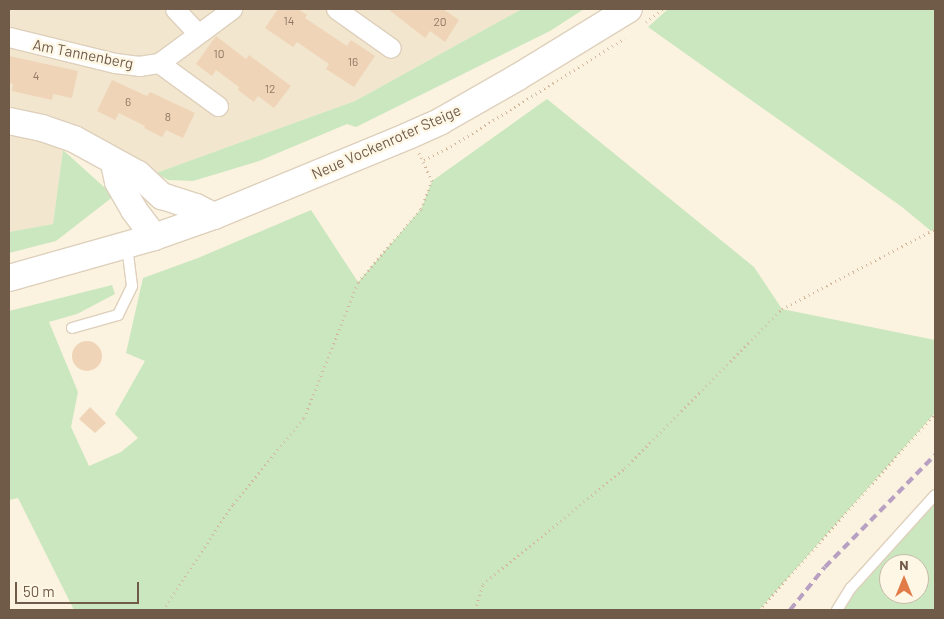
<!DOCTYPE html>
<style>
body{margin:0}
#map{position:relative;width:944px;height:619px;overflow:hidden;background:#fbf3df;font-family:Barlow,sans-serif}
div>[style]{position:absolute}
.residential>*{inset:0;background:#f2e6ce}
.green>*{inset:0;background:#cbe7bf}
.building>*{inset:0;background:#efd4b8}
.round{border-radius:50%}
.path>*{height:3px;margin-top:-1.5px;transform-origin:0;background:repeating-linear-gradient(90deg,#d3b89c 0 1px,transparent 0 5px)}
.roads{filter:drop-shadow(1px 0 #ded0bc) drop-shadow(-1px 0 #ded0bc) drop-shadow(0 1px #ded0bc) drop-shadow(0 -1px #ded0bc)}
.lane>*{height:10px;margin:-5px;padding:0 5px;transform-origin:5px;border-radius:5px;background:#fff}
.street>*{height:19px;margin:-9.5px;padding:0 9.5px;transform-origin:9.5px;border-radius:9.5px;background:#fff}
.secondary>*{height:26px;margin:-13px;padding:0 13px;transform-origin:13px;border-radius:13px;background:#fff}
.rail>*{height:4px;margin-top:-2px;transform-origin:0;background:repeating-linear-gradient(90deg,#b7a0c2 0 8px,transparent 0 13px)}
span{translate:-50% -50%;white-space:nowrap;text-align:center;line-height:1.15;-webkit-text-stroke:5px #fef7e5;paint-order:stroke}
.number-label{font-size:12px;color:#907964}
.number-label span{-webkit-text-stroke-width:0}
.street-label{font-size:15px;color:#705b48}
.frame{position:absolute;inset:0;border:10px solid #705b48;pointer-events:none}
.north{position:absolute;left:879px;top:554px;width:50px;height:50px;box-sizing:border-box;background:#fef7e5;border:1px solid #c5b9a6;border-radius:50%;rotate:0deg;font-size:14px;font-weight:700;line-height:20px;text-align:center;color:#705b48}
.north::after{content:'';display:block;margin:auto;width:18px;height:22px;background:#e17c48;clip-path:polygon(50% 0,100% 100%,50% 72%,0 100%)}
.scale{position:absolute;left:15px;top:582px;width:124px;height:22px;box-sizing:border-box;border:2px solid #705b48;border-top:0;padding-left:6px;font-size:15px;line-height:18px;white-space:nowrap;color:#705b48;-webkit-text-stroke:4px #fef7e5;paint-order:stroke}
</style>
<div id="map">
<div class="residential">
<i style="clip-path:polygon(9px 9px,522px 9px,355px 101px,156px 173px,114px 163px,97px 152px,63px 150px,53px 224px,9px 232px)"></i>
</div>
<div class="green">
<i style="clip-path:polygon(522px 9px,584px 9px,550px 31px,356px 127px,347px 124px,259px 161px,193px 181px,168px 180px,156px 173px,355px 101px)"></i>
<i style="clip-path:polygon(668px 9px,935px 9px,935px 229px,931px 231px,902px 207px,648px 27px)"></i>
<i style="clip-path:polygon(547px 99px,754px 267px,782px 309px,935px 340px,935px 413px,759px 610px,74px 610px,18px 498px,9px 500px,9px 311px,112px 285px,115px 294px,77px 314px,49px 322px,78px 392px,71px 427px,89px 466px,121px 452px,138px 438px,115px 414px,145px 361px,126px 353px,143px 278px,198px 258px,311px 210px,358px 282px,421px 209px,432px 181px)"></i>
<i style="clip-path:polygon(63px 150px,114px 196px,56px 241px,9px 253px,9px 232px,53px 224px)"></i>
<i style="clip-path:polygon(evenodd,935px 495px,935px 610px,837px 610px,935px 495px,889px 564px,919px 564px,919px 594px,889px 594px,889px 564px)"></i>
</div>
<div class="building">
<i style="clip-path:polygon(278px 9px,298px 9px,307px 15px,305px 18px,347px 46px,351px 40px,375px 56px,354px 87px,326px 69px,329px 64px,297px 42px,293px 47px,265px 28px)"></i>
<i style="clip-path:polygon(388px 9px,443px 9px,459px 20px,445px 42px,430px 31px,425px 38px)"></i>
<i style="clip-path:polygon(216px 36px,246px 59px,249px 55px,291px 86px,274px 108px,258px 96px,254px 102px,238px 90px,239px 87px,216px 70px,212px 76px,196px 64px)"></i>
<i style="clip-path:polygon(9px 56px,78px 71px,72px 98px,53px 94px,52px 100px,12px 91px,13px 84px,9px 83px)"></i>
<i style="clip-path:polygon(112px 80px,147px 96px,150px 92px,195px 113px,183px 138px,166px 130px,162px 137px,144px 128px,145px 126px,119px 113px,115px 120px,97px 111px)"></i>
<i class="round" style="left:72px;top:341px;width:30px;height:30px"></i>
<i style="clip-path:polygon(90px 407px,106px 423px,95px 433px,79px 419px)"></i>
</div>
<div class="path">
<i style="left:646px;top:22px;width:21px;rotate:-37deg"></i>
<i style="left:424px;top:160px;width:35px;rotate:-27deg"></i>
<i style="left:455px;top:144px;width:200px;rotate:-31.9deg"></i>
<i style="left:163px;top:610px;width:127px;rotate:-56.6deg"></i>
<i style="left:233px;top:504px;width:112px;rotate:-50.5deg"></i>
<i style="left:304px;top:418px;width:146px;rotate:-68.3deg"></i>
<i style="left:358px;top:282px;width:96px;rotate:-49.2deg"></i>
<i style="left:421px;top:209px;width:30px;rotate:-69deg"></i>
<i style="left:432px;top:181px;width:31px;rotate:-115deg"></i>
<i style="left:475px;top:610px;width:27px;rotate:-73deg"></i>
<i style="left:483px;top:584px;width:183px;rotate:-39.2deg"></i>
<i style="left:625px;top:468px;width:223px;rotate:-45.4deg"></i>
<i style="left:782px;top:309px;width:173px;rotate:-27.6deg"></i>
<i style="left:759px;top:610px;width:264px;rotate:-48.2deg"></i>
</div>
<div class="roads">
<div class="lane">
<i style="left:72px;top:328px;width:48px;rotate:-15.8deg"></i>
<i style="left:118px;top:315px;width:32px;rotate:-64deg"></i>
<i style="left:132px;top:286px;width:40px;rotate:-97.1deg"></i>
<i style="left:837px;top:610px;width:26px;rotate:-58deg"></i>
<i style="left:851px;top:588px;width:125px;rotate:-47.9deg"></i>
</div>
<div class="street">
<i style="left:175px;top:9px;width:33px;rotate:47deg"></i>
<i style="left:336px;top:9px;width:67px;rotate:35.3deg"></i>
<i style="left:9px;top:37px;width:109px;rotate:13.8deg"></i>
<i style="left:115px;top:63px;width:24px;rotate:7deg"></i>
<i style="left:139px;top:66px;width:20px;rotate:-9deg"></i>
<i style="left:159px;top:63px;width:73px;rotate:36.1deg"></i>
<i style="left:159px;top:63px;width:91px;rotate:-36.5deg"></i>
</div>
<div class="secondary">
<i style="left:9px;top:121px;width:34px;rotate:12deg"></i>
<i style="left:42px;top:128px;width:34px;rotate:19deg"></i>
<i style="left:74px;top:139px;width:73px;rotate:28.7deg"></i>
<i style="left:138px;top:174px;width:33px;rotate:43deg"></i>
<i style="left:162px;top:196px;width:36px;rotate:18deg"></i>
<i style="left:196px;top:207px;width:20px;rotate:27deg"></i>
<i style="left:114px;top:163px;width:19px;rotate:78deg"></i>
<i style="left:118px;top:182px;width:32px;rotate:60deg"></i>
<i style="left:134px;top:210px;width:34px;rotate:53deg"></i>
<i style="left:9px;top:278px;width:151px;rotate:-15.8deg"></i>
<i style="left:154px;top:237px;width:64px;rotate:-19.3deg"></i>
<i style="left:214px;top:216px;width:210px;rotate:-22.4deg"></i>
<i style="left:408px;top:136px;width:36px;rotate:-24deg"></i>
<i style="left:441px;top:121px;width:89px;rotate:-29.7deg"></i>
<i style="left:518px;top:77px;width:130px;rotate:-31.5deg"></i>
</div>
</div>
<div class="rail">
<i style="left:790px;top:610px;width:55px;rotate:-50.9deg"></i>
<i style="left:825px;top:567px;width:157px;rotate:-45.5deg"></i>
</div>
<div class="number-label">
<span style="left:289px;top:21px">14</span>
<span style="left:440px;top:22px">20</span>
<span style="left:219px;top:54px">10</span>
<span style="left:353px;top:62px">16</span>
<span style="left:36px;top:76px">4</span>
<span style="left:270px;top:89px">12</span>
<span style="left:128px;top:102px">6</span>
<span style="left:168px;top:117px">8</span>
</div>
<div class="street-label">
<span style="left:83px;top:54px;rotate:11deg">Am Tannenberg</span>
<span style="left:386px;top:142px;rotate:-24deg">Neue Vockenroter Steige</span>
</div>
<div class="frame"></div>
<div class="north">N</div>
<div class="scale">50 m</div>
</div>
